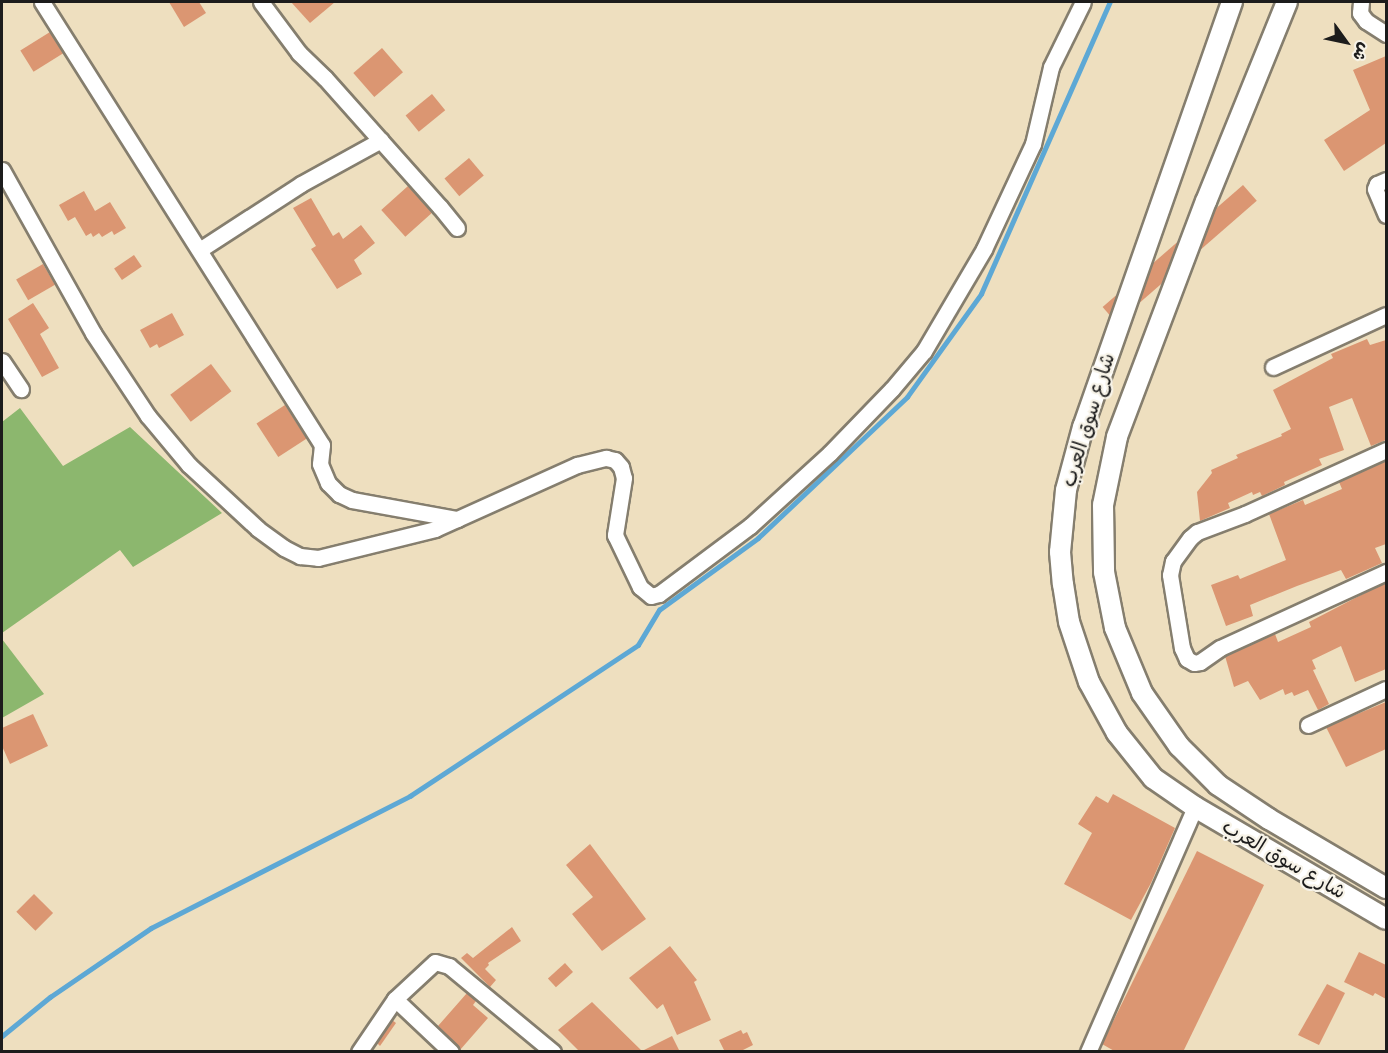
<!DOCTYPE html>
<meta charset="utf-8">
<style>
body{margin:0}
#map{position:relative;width:1388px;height:1053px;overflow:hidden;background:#eedfbf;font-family:Sriracha,"Playpen Sans Arabic",sans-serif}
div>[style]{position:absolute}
.forest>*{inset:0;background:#8cb76e}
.stream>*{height:4.5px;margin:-2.25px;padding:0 2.25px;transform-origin:2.25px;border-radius:2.25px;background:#5da8d5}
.building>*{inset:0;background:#db9672;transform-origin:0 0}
.roads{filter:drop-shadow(2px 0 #857e6e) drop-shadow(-2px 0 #857e6e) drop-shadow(0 2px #857e6e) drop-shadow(0 -2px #857e6e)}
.minor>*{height:15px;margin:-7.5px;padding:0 7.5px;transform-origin:7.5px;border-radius:7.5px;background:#fff}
.major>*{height:20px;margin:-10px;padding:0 10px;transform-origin:10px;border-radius:10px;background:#fff}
span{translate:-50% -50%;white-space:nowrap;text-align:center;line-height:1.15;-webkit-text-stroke:4.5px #f7f3e8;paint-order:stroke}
.street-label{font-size:20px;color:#1c1c1c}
.frame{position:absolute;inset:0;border:3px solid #1c1c1c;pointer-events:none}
.north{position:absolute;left:1316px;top:12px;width:60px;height:60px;-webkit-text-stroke:4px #f7f3e8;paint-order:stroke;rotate:123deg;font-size:16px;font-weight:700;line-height:24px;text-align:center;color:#1c1c1c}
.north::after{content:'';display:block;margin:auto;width:21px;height:27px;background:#1c1c1c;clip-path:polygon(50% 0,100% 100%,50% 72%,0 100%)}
</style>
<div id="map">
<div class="forest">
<i style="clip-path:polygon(20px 408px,63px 466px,130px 427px,222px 513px,133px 567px,120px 550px,2px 633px,2px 422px)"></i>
<i style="clip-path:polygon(2px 639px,44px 694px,2px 718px)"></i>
</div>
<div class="stream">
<i style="left:2px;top:1036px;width:62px;rotate:-39.1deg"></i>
<i style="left:50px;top:997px;width:122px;rotate:-34.3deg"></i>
<i style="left:151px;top:928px;width:291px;rotate:-27deg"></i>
<i style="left:410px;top:796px;width:273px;rotate:-33.5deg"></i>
<i style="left:638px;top:645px;width:41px;rotate:-59deg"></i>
<i style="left:659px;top:610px;width:122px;rotate:-36deg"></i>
<i style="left:758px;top:538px;width:205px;rotate:-43.4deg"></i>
<i style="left:907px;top:397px;width:127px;rotate:-54.3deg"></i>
<i style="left:981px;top:294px;width:319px;rotate:-66.2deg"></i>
</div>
<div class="building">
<i style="clip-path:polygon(169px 2px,199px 2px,206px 13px,184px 27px)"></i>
<i style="clip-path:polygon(291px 2px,335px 2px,310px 23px)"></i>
<i style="left:50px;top:32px;width:25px;height:35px;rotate:58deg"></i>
<i style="left:382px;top:48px;width:32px;height:38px;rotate:49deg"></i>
<i style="clip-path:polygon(1386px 56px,1386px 143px,1344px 171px,1324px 140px,1370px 110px,1353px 70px)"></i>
<i style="left:432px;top:94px;width:21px;height:34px;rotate:51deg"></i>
<i style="left:469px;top:158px;width:23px;height:32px;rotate:50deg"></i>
<i style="left:1243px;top:185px;width:21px;height:186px;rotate:49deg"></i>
<i style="left:408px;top:186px;width:36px;height:36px;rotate:48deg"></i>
<i style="clip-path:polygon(84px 191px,95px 211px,110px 202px,126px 228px,114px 235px,112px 231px,102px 237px,99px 233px,93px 237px,91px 233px,86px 236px,75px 217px,68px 221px,59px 205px)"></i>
<i style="clip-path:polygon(311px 198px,333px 236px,339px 232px,343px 239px,361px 225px,375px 243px,354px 260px,362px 274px,337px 289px,311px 249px,316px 246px,293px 208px)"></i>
<i style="left:134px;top:255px;width:14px;height:24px;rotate:56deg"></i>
<i style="left:43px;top:264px;width:24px;height:31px;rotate:60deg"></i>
<i style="clip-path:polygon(33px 303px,49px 328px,40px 334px,59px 368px,42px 377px,8px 319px)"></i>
<i style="clip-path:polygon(172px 313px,184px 335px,159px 348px,157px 344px,150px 348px,140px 330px)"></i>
<i style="clip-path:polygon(1367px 339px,1370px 345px,1386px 340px,1386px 440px,1371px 446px,1352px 398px,1329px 407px,1344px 450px,1319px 459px,1322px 465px,1284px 482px,1285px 485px,1262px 496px,1260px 492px,1253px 495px,1252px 492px,1228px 503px,1230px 508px,1200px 521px,1197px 492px,1212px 473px,1211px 470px,1238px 458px,1236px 455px,1282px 436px,1281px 434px,1291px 429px,1273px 390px,1333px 358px,1331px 354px)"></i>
<i style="left:211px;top:364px;width:34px;height:51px;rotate:53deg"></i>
<i style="left:285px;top:405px;width:40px;height:34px;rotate:57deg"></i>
<i style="clip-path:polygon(1386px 460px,1386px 544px,1375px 548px,1382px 563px,1346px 579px,1341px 570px,1297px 586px,1250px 605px,1253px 616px,1226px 626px,1211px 585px,1238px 575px,1240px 579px,1286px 560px,1269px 514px,1303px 500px,1305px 505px,1342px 489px,1339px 482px)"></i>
<i style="clip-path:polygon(1386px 582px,1386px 669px,1355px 682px,1341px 646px,1312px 660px,1316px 669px,1313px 670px,1329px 704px,1318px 710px,1308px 690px,1294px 696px,1292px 692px,1285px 695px,1283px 689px,1260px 700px,1248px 681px,1234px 687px,1225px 656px,1275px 634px,1278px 642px,1311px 627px,1309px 622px)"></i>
<i style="clip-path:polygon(1386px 702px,1386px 749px,1346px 767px,1326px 727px)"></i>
<i style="clip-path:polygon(33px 714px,48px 746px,10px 764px,2px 746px,2px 728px)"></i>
<i style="clip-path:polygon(1113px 794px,1175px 828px,1151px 883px,1131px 920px,1064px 884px,1092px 833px,1078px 824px,1096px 796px,1108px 803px)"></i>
<i style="clip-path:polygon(590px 844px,646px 919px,602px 951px,572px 914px,593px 897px,566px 865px)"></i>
<i style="clip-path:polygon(1197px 851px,1264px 885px,1183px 1052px,1116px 1052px,1102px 1044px)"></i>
<i style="left:34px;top:894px;width:27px;height:25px;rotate:45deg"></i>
<i style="clip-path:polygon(512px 927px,521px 941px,488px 963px,489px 965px,485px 969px,496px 980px,490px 987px,461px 958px,467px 953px,473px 958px)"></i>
<i style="clip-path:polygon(670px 946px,697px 980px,694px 982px,711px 1020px,677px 1035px,663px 1004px,657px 1009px,629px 978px)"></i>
<i style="clip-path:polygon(1359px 952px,1386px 965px,1386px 999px,1375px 993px,1373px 996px,1344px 982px)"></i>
<i style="left:565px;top:963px;width:12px;height:23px;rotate:48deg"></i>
<i style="clip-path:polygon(1327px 984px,1345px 993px,1319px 1045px,1298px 1035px)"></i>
<i style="clip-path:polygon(467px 993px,476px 1001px,473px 1005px,488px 1018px,460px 1050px,438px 1026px)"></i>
<i style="clip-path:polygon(592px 1002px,642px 1051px,672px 1036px,680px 1052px,580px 1052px,558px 1030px)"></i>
<i style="clip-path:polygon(392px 1020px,396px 1023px,380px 1046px,377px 1043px)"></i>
<i style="clip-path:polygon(741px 1030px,743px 1034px,747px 1032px,753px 1045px,739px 1052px,725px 1052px,719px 1040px)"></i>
</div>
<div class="roads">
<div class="minor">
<i style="left:42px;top:2px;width:524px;rotate:57.7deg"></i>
<i style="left:322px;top:445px;width:19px;rotate:96deg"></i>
<i style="left:320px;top:464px;width:21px;rotate:67deg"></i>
<i style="left:328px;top:483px;width:16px;rotate:45deg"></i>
<i style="left:339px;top:494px;width:14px;rotate:25deg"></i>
<i style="left:352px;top:500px;width:107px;rotate:10.3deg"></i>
<i style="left:261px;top:2px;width:64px;rotate:53.3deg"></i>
<i style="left:299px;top:53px;width:36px;rotate:44deg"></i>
<i style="left:325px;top:78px;width:173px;rotate:48.3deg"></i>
<i style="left:440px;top:207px;width:27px;rotate:51deg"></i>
<i style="left:1361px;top:2px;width:11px;rotate:95deg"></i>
<i style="left:1360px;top:13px;width:10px;rotate:53deg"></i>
<i style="left:1366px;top:21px;width:24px;rotate:33deg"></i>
<i style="left:2px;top:170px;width:187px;rotate:60.8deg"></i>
<i style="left:93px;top:333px;width:100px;rotate:56.5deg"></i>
<i style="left:148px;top:416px;width:64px;rotate:50.1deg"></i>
<i style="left:189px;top:465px;width:94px;rotate:42.8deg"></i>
<i style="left:258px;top:529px;width:32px;rotate:36deg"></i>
<i style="left:284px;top:548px;width:18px;rotate:27deg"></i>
<i style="left:300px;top:556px;width:18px;rotate:6deg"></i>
<i style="left:318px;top:558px;width:121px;rotate:-13.9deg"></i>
<i style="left:435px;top:529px;width:156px;rotate:-24.3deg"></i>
<i style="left:577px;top:465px;width:30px;rotate:-14deg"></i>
<i style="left:606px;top:458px;width:9px;rotate:13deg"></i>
<i style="left:615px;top:460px;width:9px;rotate:49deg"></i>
<i style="left:621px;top:467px;width:11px;rotate:75deg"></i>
<i style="left:624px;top:478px;width:58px;rotate:99deg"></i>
<i style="left:615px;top:535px;width:58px;rotate:64.3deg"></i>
<i style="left:640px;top:587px;width:14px;rotate:39deg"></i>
<i style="left:651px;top:596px;width:8px;rotate:-14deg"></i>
<i style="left:659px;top:594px;width:114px;rotate:-36.8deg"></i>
<i style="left:750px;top:526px;width:108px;rotate:-42.4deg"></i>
<i style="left:830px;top:453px;width:89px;rotate:-45.9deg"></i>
<i style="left:892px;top:389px;width:50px;rotate:-49.9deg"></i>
<i style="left:924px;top:351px;width:118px;rotate:-59.5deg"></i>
<i style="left:984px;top:249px;width:116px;rotate:-65deg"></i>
<i style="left:1033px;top:144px;width:79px;rotate:-76.8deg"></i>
<i style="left:1051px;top:67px;width:72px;rotate:-63.8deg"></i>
<i style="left:1386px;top:180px;width:10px;rotate:156deg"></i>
<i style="left:1377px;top:184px;width:5px;rotate:112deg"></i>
<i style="left:1375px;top:189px;width:28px;rotate:67deg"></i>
<i style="left:201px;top:249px;width:119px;rotate:-33deg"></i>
<i style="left:301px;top:184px;width:91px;rotate:-28.8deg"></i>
<i style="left:2px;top:361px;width:34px;rotate:56deg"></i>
<i style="left:1273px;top:367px;width:124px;rotate:-24.7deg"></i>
<i style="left:1386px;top:450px;width:155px;rotate:155.6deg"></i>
<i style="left:1245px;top:514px;width:51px;rotate:159.4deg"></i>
<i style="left:1197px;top:532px;width:9px;rotate:139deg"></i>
<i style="left:1190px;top:538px;width:29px;rotate:126deg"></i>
<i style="left:1173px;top:561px;width:14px;rotate:102deg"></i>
<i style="left:1170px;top:575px;width:74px;rotate:80.7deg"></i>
<i style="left:1182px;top:648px;width:12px;rotate:66deg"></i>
<i style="left:1187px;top:659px;width:8px;rotate:30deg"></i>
<i style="left:1194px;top:663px;width:6px;rotate:-9deg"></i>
<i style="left:1200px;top:662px;width:24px;rotate:-35deg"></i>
<i style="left:1220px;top:648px;width:183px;rotate:-24.6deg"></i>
<i style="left:1308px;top:725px;width:86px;rotate:-24.8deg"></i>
<i style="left:395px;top:999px;width:77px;rotate:43.4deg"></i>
<i style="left:359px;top:1052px;width:64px;rotate:-55.8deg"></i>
<i style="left:395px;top:999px;width:54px;rotate:-42.8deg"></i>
<i style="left:435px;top:962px;width:15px;rotate:16deg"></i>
<i style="left:449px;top:966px;width:135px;rotate:39.6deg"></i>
<i style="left:1088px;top:1052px;width:267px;rotate:-66.4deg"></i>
</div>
<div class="major">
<i style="left:1232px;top:2px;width:450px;rotate:109.3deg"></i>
<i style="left:1083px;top:427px;width:65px;rotate:105.1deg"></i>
<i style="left:1066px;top:490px;width:62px;rotate:95.5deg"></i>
<i style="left:1060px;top:552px;width:32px;rotate:85deg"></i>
<i style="left:1063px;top:584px;width:38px;rotate:81deg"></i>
<i style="left:1069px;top:622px;width:63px;rotate:71.6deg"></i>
<i style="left:1089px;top:682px;width:58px;rotate:61.2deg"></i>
<i style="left:1117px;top:733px;width:58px;rotate:51.3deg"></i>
<i style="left:1153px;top:778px;width:51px;rotate:34.6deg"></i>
<i style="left:1195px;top:807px;width:221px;rotate:30.4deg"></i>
<i style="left:1287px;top:2px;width:215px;rotate:112.1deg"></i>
<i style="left:1206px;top:201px;width:252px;rotate:110.7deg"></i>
<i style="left:1117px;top:437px;width:69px;rotate:101.6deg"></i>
<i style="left:1103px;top:505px;width:67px;rotate:89.1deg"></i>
<i style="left:1104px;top:572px;width:57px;rotate:78.9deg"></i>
<i style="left:1115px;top:628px;width:70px;rotate:67.4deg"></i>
<i style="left:1142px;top:693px;width:65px;rotate:55.1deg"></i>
<i style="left:1179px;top:746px;width:55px;rotate:45deg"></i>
<i style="left:1218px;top:785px;width:61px;rotate:33.7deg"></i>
<i style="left:1269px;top:819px;width:136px;rotate:30.5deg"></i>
</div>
</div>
<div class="street-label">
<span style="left:1088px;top:420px;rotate:-73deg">شارع سوق العرب</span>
<span style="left:1284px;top:859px;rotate:30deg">شارع سوق العرب</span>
</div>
<div class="frame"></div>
<div class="north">ش</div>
</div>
